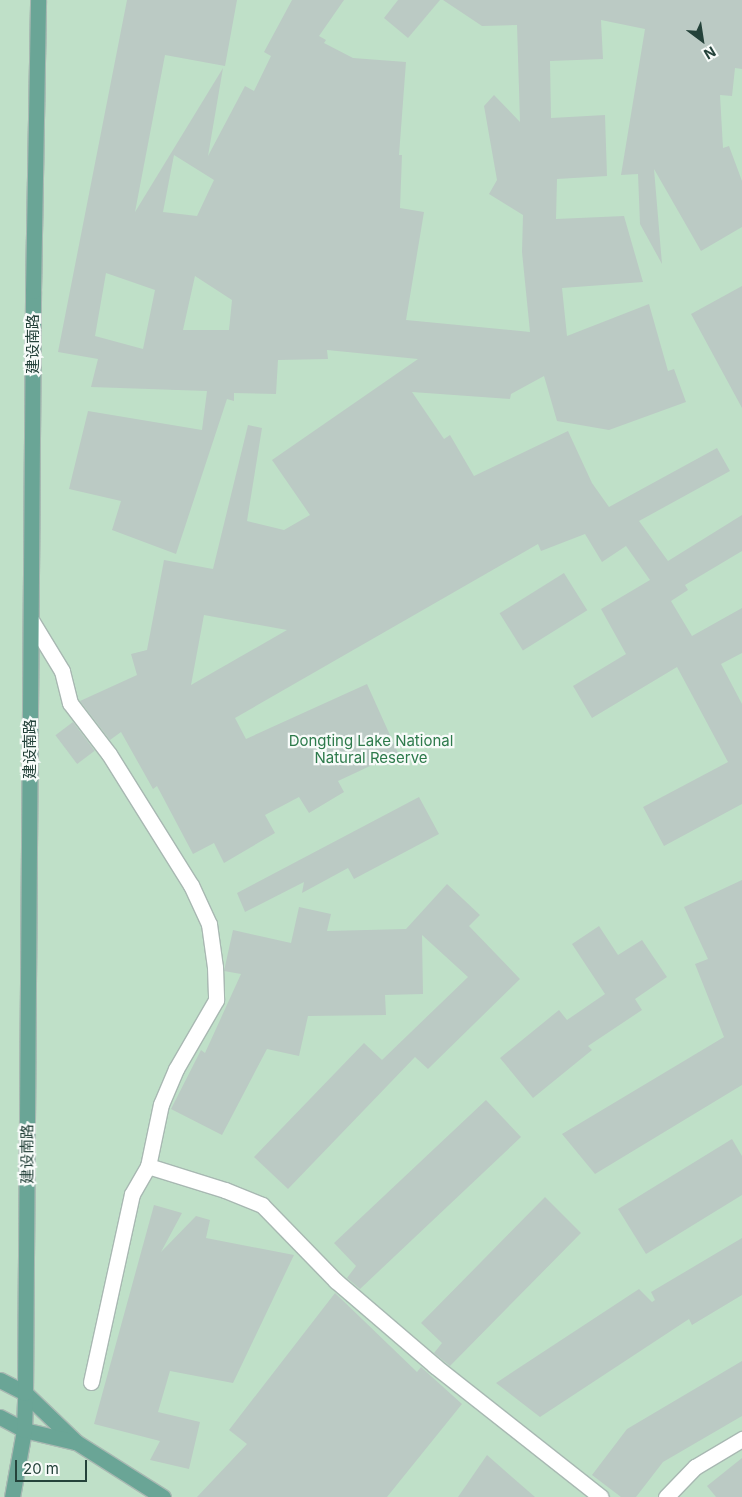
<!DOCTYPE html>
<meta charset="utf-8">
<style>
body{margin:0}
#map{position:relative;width:742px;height:1497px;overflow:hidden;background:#e6efeb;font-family:Inter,"Noto Sans SC",sans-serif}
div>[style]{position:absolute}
.green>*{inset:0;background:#bfe0c8;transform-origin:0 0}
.building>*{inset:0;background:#bbcac4;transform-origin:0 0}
.roads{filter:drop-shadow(1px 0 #a8b8b2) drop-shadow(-1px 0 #a8b8b2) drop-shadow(0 1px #a8b8b2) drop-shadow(0 -1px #a8b8b2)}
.minor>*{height:15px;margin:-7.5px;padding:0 7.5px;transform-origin:7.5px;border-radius:7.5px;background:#fff}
.major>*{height:15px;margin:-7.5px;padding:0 7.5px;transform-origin:7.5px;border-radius:7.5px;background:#6aa596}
span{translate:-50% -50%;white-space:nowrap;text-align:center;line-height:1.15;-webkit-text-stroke:4.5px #f7fbf9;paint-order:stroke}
.street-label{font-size:15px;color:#24423a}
.park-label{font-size:15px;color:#2d7a4b}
.north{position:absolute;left:677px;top:15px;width:50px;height:50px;-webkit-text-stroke:4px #f7fbf9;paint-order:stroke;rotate:149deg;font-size:14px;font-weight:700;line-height:20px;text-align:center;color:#24423a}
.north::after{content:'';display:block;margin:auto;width:18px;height:22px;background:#24423a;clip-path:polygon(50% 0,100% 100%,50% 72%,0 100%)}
.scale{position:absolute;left:15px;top:1460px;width:72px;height:22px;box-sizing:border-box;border:2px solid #24423a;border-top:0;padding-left:6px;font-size:15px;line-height:18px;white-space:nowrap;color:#24423a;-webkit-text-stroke:4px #f7fbf9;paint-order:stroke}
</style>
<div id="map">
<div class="green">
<i style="left:0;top:0;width:742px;height:1497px"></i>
</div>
<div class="building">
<i style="clip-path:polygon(evenodd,127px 0,237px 0,225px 66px,165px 55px,135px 212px,223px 68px,208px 156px,245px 86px,254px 91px,271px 56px,264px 52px,292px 0,344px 0,319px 36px,326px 40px,324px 43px,353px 58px,406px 62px,399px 155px,402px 155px,400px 208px,424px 212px,406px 320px,530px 332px,522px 252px,523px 215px,489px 194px,497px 180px,484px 106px,494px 95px,520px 122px,517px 25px,482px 26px,443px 0,742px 0,742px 69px,735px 68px,732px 96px,720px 95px,723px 148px,729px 146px,742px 181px,742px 227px,701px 251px,654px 169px,662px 264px,640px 224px,638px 174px,621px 175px,645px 29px,601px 20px,603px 59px,550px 61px,551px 118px,605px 115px,607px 176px,557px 179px,556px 219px,624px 216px,643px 282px,562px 288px,567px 336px,649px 304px,668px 371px,674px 369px,686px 402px,609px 430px,557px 421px,544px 376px,511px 394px,510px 399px,412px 392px,444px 439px,450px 435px,474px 476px,568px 431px,592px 483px,609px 507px,717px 448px,730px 471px,639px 521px,668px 561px,742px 515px,742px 551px,685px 585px,688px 590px,671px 601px,692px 636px,742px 608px,742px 653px,721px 664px,742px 704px,742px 804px,664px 846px,643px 807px,728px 762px,677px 667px,592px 718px,573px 686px,626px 654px,601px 609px,650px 580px,626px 546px,602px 562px,585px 534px,541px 551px,538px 544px,235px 718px,246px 739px,367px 684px,398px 753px,338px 781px,344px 792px,309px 813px,299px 797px,265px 815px,275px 833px,224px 863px,214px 843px,193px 854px,157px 786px,153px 789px,121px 732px,110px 740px,80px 701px,137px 675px,131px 654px,147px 650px,164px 560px,213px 569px,248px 425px,262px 428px,247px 521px,284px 530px,310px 515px,272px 460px,418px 359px,327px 350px,328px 359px,278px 360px,276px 394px,234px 393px,234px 401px,227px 399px,176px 554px,112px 530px,121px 501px,69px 489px,88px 411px,202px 430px,207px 391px,91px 387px,98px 359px,58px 352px,127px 0,174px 155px,214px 180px,197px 216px,163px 212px,174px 155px,127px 0,106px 273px,155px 290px,143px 349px,95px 336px,106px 273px,127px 0,195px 276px,232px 300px,229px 330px,183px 330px,195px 276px,127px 0,204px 615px,287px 630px,191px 685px,204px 615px)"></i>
<i style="clip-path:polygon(398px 0,440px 0,408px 38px,384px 18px)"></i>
<i style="clip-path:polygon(742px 286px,742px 408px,691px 314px)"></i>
<i style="left:564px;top:573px;width:44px;height:76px;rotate:58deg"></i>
<i style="left:73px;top:722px;width:36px;height:22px;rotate:53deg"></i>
<i style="clip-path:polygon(419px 797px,439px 834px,354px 879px,348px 868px,302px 893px,304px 882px,245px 912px,237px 893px)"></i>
<i style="clip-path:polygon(742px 880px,742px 1085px,595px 1174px,562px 1134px,724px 1037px,695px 964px,708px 959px,684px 907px)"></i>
<i style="clip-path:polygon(447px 884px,480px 915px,469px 926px,520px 979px,428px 1069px,415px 1057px,288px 1189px,254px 1157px,364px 1043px,382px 1060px,468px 977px,422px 935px,423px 994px,385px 995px,386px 1015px,308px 1016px,299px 1056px,267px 1049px,222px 1135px,171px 1109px,201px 1050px,205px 1053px,241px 974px,224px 971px,233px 930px,291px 943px,299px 907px,331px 914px,327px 931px,406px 929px)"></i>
<i style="clip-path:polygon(599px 926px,618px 955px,642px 940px,667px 977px,635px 999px,642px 1010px,588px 1046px,592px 1050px,533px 1098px,500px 1058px,559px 1010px,567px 1020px,605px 994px,572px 944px)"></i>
<i style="clip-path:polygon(486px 1100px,521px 1137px,360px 1289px,347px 1278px,356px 1266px,334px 1243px)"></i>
<i style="clip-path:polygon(732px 1139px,742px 1156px,742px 1195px,646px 1254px,618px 1209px)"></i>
<i style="clip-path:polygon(545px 1197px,581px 1233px,450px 1366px,434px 1353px,442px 1343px,421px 1323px)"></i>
<i style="clip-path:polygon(154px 1205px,182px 1213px,161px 1252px,196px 1216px,210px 1220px,206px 1238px,294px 1255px,233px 1383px,170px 1371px,158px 1412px,200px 1422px,189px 1469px,150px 1460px,160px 1441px,94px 1424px)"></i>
<i style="clip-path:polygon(742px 1238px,742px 1295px,692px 1325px,689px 1319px,540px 1417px,496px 1383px,639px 1289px,652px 1302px,655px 1300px,651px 1292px)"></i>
<i style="clip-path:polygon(335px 1293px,417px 1372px,421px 1367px,462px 1404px,387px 1497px,197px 1497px,247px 1444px,229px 1430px)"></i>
<i style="clip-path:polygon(742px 1361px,742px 1416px,663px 1462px,636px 1497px,621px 1497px,592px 1475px,627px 1429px)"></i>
<i style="clip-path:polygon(487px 1455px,535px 1497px,458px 1497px)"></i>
<i style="clip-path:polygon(742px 1458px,742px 1497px,716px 1497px,707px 1486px)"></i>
</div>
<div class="roads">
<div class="minor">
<i style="left:31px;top:620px;width:60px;rotate:58.7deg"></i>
<i style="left:62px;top:671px;width:33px;rotate:76deg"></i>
<i style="left:70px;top:703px;width:64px;rotate:52.6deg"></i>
<i style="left:109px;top:754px;width:155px;rotate:58deg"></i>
<i style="left:191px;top:885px;width:43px;rotate:65.2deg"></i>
<i style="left:209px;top:924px;width:43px;rotate:82.1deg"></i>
<i style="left:215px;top:967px;width:33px;rotate:88deg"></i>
<i style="left:216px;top:1000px;width:80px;rotate:120.1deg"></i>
<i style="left:176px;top:1069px;width:38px;rotate:113deg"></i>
<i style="left:161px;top:1104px;width:63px;rotate:101.8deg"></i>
<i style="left:91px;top:1382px;width:192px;rotate:-77.7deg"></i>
<i style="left:132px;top:1194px;width:32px;rotate:-60deg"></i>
<i style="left:148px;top:1166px;width:81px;rotate:17.3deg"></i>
<i style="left:225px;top:1190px;width:40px;rotate:22deg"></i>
<i style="left:262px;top:1205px;width:106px;rotate:45.8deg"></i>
<i style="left:336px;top:1281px;width:130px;rotate:40.6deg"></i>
<i style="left:435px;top:1366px;width:211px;rotate:38.3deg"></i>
<i style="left:666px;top:1497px;width:42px;rotate:-46deg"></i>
<i style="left:695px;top:1467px;width:55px;rotate:-30.8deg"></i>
</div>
<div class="major">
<i style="left:0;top:1380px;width:28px;rotate:27deg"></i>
<i style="left:25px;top:1393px;width:71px;rotate:43.9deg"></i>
<i style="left:76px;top:1442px;width:103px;rotate:32.3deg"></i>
<i style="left:0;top:1417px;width:27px;rotate:28deg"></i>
<i style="left:24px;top:1430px;width:52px;rotate:13.2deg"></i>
<i style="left:12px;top:1497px;width:68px;rotate:-79.8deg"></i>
<i style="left:24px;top:1430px;width:37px;rotate:-88deg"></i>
<i style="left:25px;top:1393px;width:1102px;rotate:-89.58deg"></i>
<i style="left:33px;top:291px;width:291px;rotate:-89deg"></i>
</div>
</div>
<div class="street-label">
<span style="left:33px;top:344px;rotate:-90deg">建设南路</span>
<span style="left:30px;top:749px;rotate:-90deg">建设南路</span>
<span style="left:27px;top:1154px;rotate:-90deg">建设南路</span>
</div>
<div class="park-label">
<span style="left:371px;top:749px">Dongting Lake National<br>Natural Reserve</span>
</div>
<div class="north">N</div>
<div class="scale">20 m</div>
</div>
